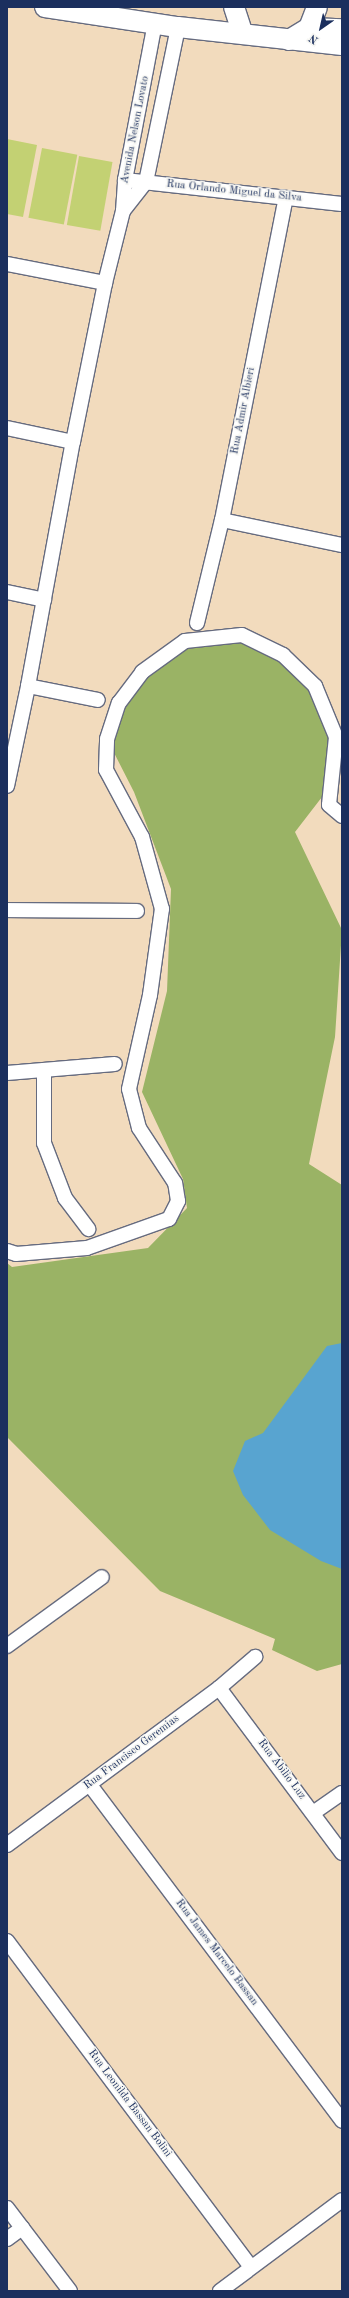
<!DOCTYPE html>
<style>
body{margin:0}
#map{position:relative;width:349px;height:2298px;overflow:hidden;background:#f2dbbd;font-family:"Old Standard TT",serif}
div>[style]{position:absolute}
.green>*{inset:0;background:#c3d173;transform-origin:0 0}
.forest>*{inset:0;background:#9ab365}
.water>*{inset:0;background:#58a4d0}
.roads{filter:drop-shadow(1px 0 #666b7f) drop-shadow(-1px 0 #666b7f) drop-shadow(0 1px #666b7f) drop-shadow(0 -1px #666b7f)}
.street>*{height:14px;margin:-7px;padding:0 7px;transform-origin:7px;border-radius:7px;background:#fff}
.secondary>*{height:20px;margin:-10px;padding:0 10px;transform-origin:10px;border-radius:10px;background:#fff}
span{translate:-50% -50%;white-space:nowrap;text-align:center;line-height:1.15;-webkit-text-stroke:3px #f6f6f2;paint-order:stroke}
.street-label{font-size:11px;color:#1b2f5e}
.frame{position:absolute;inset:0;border:8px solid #1b2f5e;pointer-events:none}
.north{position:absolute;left:301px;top:8px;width:40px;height:40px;-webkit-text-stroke:3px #f6f6f2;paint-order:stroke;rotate:214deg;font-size:11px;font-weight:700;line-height:16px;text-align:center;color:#1b2f5e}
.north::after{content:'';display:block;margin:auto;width:14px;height:18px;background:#1b2f5e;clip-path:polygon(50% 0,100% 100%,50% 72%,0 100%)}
</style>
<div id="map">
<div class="green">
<i style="clip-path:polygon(7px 139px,37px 145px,23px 217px,7px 214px)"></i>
<i style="left:42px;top:148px;width:36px;height:71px;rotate:11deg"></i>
<i style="left:79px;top:156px;width:34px;height:70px;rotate:10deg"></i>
</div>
<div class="forest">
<i style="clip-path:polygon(242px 635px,315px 686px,336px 737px,322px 797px,295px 832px,342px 930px,335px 1037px,309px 1164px,342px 1185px,342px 1664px,317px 1671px,272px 1650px,275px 1639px,160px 1591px,7px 1437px,7px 1263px,12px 1267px,148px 1248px,187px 1208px,183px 1179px,142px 1092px,167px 991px,171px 889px,134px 792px,107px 739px,119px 703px,185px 641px)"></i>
</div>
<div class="water">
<i style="clip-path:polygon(342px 1343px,342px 1569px,321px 1561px,270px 1530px,243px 1495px,233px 1471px,245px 1441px,263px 1433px,327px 1346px)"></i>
</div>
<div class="roads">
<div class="street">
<i style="left:125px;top:180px;width:218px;rotate:6.3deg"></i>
<i style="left:123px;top:211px;width:37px;rotate:-52deg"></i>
<i style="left:146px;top:182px;width:158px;rotate:-78.3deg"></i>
<i style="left:7px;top:264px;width:100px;rotate:11deg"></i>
<i style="left:7px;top:428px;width:67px;rotate:12deg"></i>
<i style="left:222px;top:520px;width:123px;rotate:11.8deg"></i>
<i style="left:7px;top:592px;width:38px;rotate:12deg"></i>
<i style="left:197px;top:623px;width:106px;rotate:-76.4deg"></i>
<i style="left:222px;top:520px;width:328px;rotate:-78.8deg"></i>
<i style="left:28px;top:686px;width:71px;rotate:11.3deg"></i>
<i style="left:7px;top:786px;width:102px;rotate:-78.1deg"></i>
<i style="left:28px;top:686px;width:248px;rotate:-79.6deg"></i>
<i style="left:73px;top:442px;width:162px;rotate:-78.6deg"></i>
<i style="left:105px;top:283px;width:74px;rotate:-76deg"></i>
<i style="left:123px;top:211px;width:31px;rotate:-86deg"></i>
<i style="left:125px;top:180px;width:160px;rotate:-79.2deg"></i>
<i style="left:7px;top:910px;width:130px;rotate:0.4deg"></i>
<i style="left:44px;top:1070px;width:73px;rotate:90deg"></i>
<i style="left:44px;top:1143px;width:59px;rotate:69.1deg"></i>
<i style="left:65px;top:1198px;width:39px;rotate:53deg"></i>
<i style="left:7px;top:1073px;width:108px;rotate:-4.8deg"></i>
<i style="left:7px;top:1251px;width:9px;rotate:18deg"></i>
<i style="left:16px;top:1254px;width:71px;rotate:-4.8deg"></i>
<i style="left:87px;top:1248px;width:87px;rotate:-19.5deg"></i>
<i style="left:169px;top:1219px;width:20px;rotate:-63deg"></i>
<i style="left:178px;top:1201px;width:18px;rotate:-99deg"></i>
<i style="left:175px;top:1183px;width:66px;rotate:-123.2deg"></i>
<i style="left:139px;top:1128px;width:40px;rotate:-104.4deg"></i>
<i style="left:129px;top:1089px;width:96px;rotate:-77.4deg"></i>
<i style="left:150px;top:995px;width:87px;rotate:-82.1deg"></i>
<i style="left:162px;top:909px;width:75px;rotate:-105.5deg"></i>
<i style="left:142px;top:837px;width:76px;rotate:-118.2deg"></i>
<i style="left:106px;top:770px;width:31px;rotate:-88deg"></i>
<i style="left:107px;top:739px;width:38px;rotate:-72deg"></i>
<i style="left:119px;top:703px;width:39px;rotate:-53deg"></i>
<i style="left:142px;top:672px;width:53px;rotate:-35.8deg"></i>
<i style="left:185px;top:641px;width:57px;rotate:-6deg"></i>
<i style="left:242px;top:635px;width:46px;rotate:26deg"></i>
<i style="left:283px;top:655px;width:45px;rotate:44.1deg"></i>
<i style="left:315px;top:686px;width:55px;rotate:67.6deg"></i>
<i style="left:336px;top:737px;width:68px;rotate:95.9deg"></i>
<i style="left:329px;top:805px;width:17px;rotate:40deg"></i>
<i style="left:7px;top:1646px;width:117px;rotate:-36deg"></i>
<i style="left:219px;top:1688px;width:206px;rotate:53.3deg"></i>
<i style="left:90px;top:1785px;width:420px;rotate:53.1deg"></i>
<i style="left:313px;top:1813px;width:35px;rotate:-35deg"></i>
<i style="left:7px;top:1845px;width:264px;rotate:-36.5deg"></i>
<i style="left:219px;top:1688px;width:48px;rotate:-40.7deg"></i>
<i style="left:7px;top:1941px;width:407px;rotate:53.2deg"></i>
<i style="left:7px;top:2208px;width:104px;rotate:52.8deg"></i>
<i style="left:7px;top:2239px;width:19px;rotate:-36deg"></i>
<i style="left:220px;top:2291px;width:152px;rotate:-36.7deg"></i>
</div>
<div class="secondary">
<i style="left:45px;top:7px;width:134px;rotate:8.6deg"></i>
<i style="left:178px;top:27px;width:165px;rotate:6.3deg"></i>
<i style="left:234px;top:7px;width:26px;rotate:72deg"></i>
<i style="left:309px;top:28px;width:33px;rotate:2deg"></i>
<i style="left:289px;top:40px;width:23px;rotate:-31deg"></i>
<i style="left:309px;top:28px;width:22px;rotate:-69deg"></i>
</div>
</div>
<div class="street-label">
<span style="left:136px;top:130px;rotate:-79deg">Avenida Nelson Lovato</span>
<span style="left:234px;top:192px;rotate:6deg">Rua Orlando Miguel da Silva</span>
<span style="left:244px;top:411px;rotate:-79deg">Rua Admir Albieri</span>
<span style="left:132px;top:1753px;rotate:-37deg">Rua Francisco Geremias</span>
<span style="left:281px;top:1770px;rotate:53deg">Rua Abilio Luz</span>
<span style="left:216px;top:1953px;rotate:53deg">Rua James Marcelo Bassan</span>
<span style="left:129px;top:2104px;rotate:53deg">Rua Leonilda Bassan Bolini</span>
</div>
<div class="frame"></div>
<div class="north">N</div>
</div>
